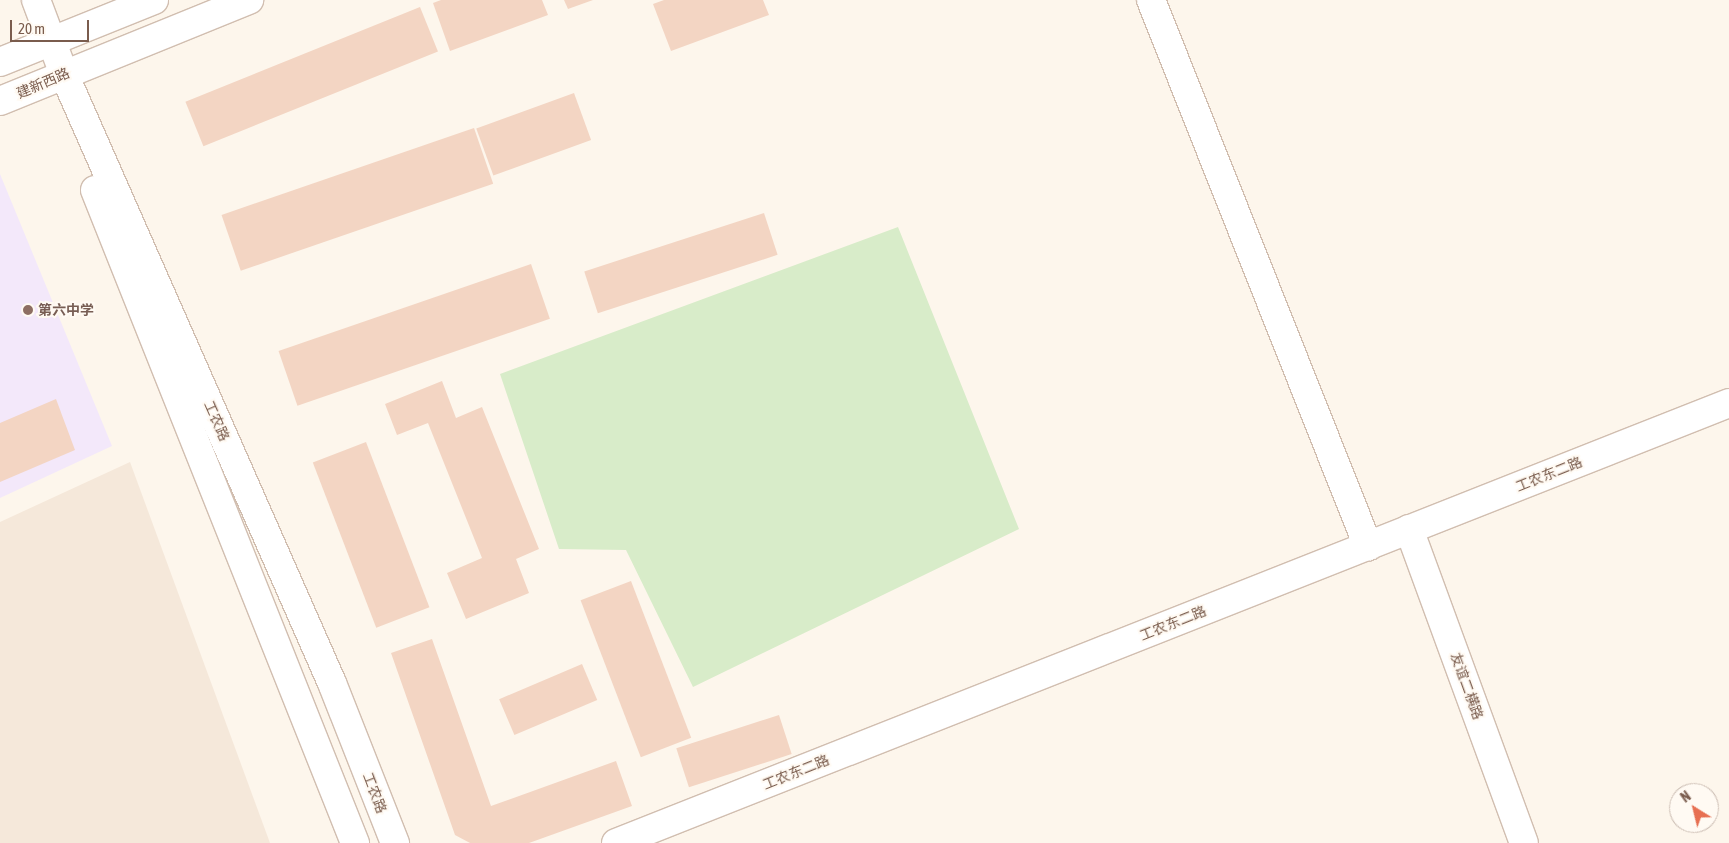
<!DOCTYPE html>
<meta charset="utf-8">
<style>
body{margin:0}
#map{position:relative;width:1729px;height:843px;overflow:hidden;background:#fdf6ec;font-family:"Asap Condensed","Noto Sans SC",sans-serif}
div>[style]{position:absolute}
.residential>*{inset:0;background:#f5e8da}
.education>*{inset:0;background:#f3e8fa}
.green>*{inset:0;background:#d8ecc9}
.building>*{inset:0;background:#f3d5c3;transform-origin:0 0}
.roads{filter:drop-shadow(1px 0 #d1beb0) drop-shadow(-1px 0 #d1beb0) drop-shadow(0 1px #d1beb0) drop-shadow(0 -1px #d1beb0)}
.minor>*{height:28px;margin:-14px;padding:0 14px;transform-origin:14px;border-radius:14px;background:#fff}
.dots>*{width:14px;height:14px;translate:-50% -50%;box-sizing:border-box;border:2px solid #fffaf3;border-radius:50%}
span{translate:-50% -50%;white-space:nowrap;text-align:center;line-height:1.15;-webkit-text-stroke:4px #fffaf3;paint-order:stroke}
.street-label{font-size:14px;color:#7a5c4d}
.education-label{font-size:14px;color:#785e54;font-weight:700}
.left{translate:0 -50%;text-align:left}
.north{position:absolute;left:1669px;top:783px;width:50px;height:50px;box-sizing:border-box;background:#fffaf3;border:1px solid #cabbb1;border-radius:50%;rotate:324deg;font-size:14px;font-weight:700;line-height:20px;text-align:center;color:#7a5c4d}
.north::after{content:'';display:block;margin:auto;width:18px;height:22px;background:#e76f51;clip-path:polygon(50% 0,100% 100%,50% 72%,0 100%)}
.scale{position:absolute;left:10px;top:20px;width:79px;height:22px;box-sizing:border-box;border:2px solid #7a5c4d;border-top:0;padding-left:6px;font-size:15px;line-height:18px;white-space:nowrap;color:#7a5c4d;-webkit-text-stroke:4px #fffaf3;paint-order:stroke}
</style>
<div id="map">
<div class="residential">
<i style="clip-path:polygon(130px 462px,270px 843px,0 843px,0 522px)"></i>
</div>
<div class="education">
<i style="clip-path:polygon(0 174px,112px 446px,0 498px)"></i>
</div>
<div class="green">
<i style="clip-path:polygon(898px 227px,1019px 529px,693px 687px,626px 550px,559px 549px,500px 374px)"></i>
</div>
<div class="building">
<i style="clip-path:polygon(441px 0,542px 0,548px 15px,450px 51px,433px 3px)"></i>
<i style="clip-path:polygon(564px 0,593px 0,568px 9px)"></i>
<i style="clip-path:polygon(664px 0,763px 0,769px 15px,671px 51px,653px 4px)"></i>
<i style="left:420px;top:7px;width:48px;height:253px;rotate:68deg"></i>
<i style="left:574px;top:93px;width:50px;height:104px;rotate:70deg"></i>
<i style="left:474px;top:128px;width:59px;height:267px;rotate:71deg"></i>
<i style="left:764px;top:213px;width:44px;height:189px;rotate:72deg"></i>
<i style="left:531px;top:264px;width:58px;height:267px;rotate:71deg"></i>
<i style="clip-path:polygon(442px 381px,456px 418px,482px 407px,539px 549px,516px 559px,529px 593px,466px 619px,447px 573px,482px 558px,428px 423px,397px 435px,385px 404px)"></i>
<i style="clip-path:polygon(56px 399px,75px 450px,0 482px,0 423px)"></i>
<i style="left:366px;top:442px;width:177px;height:57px;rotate:69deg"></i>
<i style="left:631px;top:581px;width:168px;height:54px;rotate:69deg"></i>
<i style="clip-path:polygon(432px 639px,491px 806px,616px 761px,632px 806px,529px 843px,470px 843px,455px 835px,391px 653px)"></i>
<i style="left:582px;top:664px;width:39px;height:90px;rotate:67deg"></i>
<i style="left:779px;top:715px;width:41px;height:108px;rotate:72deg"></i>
</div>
<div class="roads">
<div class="minor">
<i style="left:36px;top:0;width:79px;rotate:69.3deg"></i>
<i style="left:64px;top:74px;width:665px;rotate:66.25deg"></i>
<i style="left:332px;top:683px;width:172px;rotate:68.5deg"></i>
<i style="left:1151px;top:0;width:588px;rotate:68.33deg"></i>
<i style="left:0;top:62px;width:166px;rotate:-21.9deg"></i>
<i style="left:0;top:101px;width:269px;rotate:-22.1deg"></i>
<i style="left:95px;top:190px;width:703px;rotate:68.29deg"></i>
<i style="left:1409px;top:529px;width:334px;rotate:69.9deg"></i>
<i style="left:616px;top:843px;width:1197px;rotate:-21.57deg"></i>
</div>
</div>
<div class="dots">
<i style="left:28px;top:310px;background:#8d6e63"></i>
</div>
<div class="street-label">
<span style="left:43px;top:83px;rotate:-23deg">建新西路</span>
<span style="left:217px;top:421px;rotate:66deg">工农路</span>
<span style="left:1549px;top:474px;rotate:-22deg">工农东二路</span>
<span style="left:1173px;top:623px;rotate:-22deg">工农东二路</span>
<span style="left:1467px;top:686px;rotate:70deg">友谊二横路</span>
<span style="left:796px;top:772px;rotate:-22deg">工农东二路</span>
<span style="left:375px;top:793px;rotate:69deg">工农路</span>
</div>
<div class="education-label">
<span class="left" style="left:38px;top:310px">第六中学</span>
</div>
<div class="north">N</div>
<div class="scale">20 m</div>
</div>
